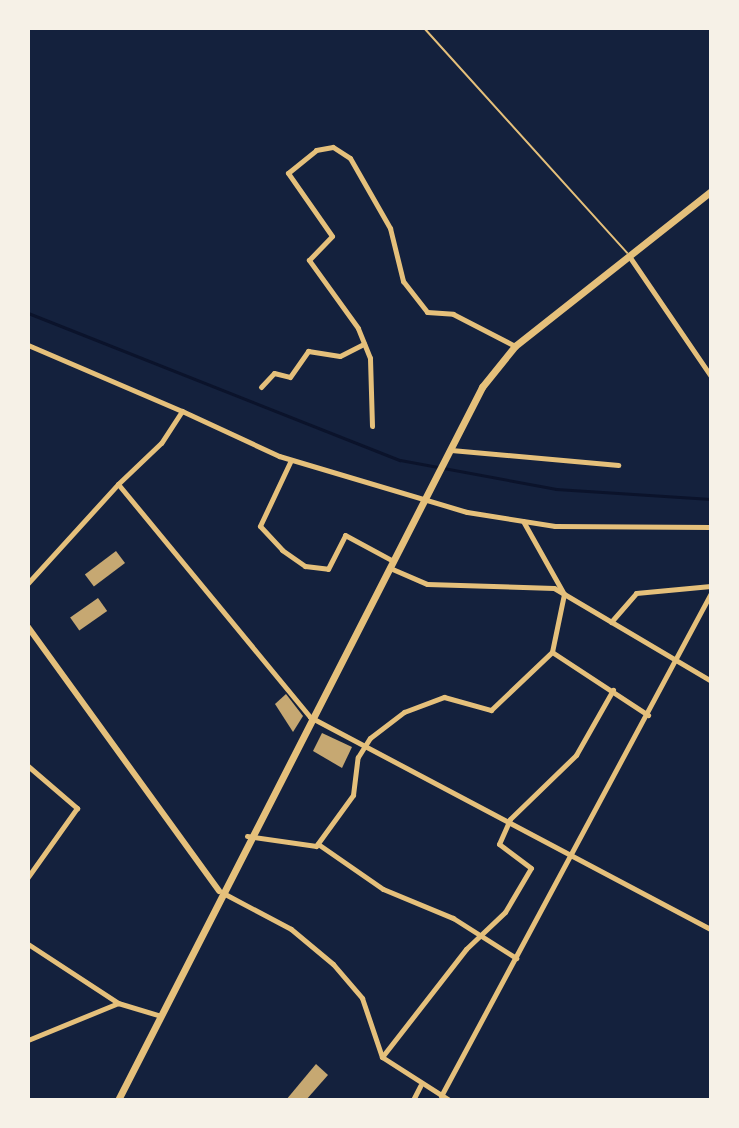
<!DOCTYPE html>
<style>
body{margin:0}
#map{position:relative;width:739px;height:1128px;overflow:hidden;background:#14213d;font-family:"Varela Round",sans-serif}
div>[style]{position:absolute}
.stream>*{height:3px;margin:-1.5px;padding:0 1.5px;transform-origin:1.5px;border-radius:1.5px;background:#0b132b}
.building>*{inset:0;background:#c6a872;transform-origin:0 0}
.service>*{height:2px;margin:-1px;padding:0 1px;transform-origin:1px;border-radius:1px;background:#e5c07b}
.minor>*{height:5px;margin:-2.5px;padding:0 2.5px;transform-origin:2.5px;border-radius:2.5px;background:#e5c07b}
.tertiary>*{height:6px;margin:-3px;padding:0 3px;transform-origin:3px;border-radius:3px;background:#e5c07b}
.primary>*{height:7px;margin:-3.5px;padding:0 3.5px;transform-origin:3.5px;border-radius:3.5px;background:#e5c07b}
span{translate:-50% -50%;white-space:nowrap;text-align:center;line-height:1.15;-webkit-text-stroke:6px #f6f1e7;paint-order:stroke}
.frame{position:absolute;inset:0;border:30px solid #f6f1e7;pointer-events:none}
</style>
<div id="map">
<div class="stream">
<i style="left:28px;top:313px;width:400px;rotate:21.6deg"></i>
<i style="left:400px;top:460px;width:159px;rotate:10.5deg"></i>
<i style="left:556px;top:489px;width:155px;rotate:3.7deg"></i>
</div>
<div class="building">
<i style="left:116px;top:551px;width:15px;height:39px;rotate:53deg"></i>
<i style="left:98px;top:598px;width:16px;height:34px;rotate:55deg"></i>
<i style="clip-path:polygon(286px 694px,303px 716px,293px 732px,275px 704px)"></i>
<i style="clip-path:polygon(322px 733px,352px 747px,342px 768px,313px 751px)"></i>
<i style="clip-path:polygon(316px 1064px,328px 1075px,306px 1100px,286px 1100px)"></i>
</div>
<div class="service">
<i style="left:424px;top:28px;width:303px;rotate:47.9deg"></i>
</div>
<div class="minor">
<i style="left:629px;top:256px;width:145px;rotate:55.7deg"></i>
<i style="left:28px;top:345px;width:168px;rotate:23.2deg"></i>
<i style="left:182px;top:411px;width:38px;rotate:123deg"></i>
<i style="left:161px;top:443px;width:59px;rotate:136.4deg"></i>
<i style="left:118px;top:484px;width:302px;rotate:50.5deg"></i>
<i style="left:310px;top:717px;width:454px;rotate:27.9deg"></i>
<i style="left:261px;top:387px;width:19px;rotate:-47deg"></i>
<i style="left:274px;top:373px;width:16px;rotate:14deg"></i>
<i style="left:290px;top:377px;width:32px;rotate:-55deg"></i>
<i style="left:308px;top:351px;width:32px;rotate:9deg"></i>
<i style="left:340px;top:356px;width:27px;rotate:-27deg"></i>
<i style="left:182px;top:411px;width:107px;rotate:24.9deg"></i>
<i style="left:279px;top:456px;width:196px;rotate:16.6deg"></i>
<i style="left:467px;top:512px;width:89px;rotate:9deg"></i>
<i style="left:555px;top:526px;width:156px;rotate:0.4deg"></i>
<i style="left:372px;top:426px;width:68px;rotate:-91.7deg"></i>
<i style="left:370px;top:358px;width:32px;rotate:-112deg"></i>
<i style="left:358px;top:328px;width:84px;rotate:-125.8deg"></i>
<i style="left:309px;top:260px;width:33px;rotate:-46deg"></i>
<i style="left:332px;top:236px;width:77px;rotate:-124.9deg"></i>
<i style="left:288px;top:173px;width:36px;rotate:-39deg"></i>
<i style="left:316px;top:150px;width:17px;rotate:-10deg"></i>
<i style="left:333px;top:147px;width:20px;rotate:33deg"></i>
<i style="left:350px;top:158px;width:81px;rotate:60.3deg"></i>
<i style="left:390px;top:228px;width:55px;rotate:76.2deg"></i>
<i style="left:403px;top:281px;width:39px;rotate:52deg"></i>
<i style="left:427px;top:312px;width:26px;rotate:4deg"></i>
<i style="left:453px;top:314px;width:70px;rotate:27.3deg"></i>
<i style="left:451px;top:450px;width:168px;rotate:5.1deg"></i>
<i style="left:291px;top:460px;width:73px;rotate:115.2deg"></i>
<i style="left:260px;top:526px;width:33px;rotate:47deg"></i>
<i style="left:282px;top:550px;width:28px;rotate:35deg"></i>
<i style="left:305px;top:566px;width:23px;rotate:7deg"></i>
<i style="left:328px;top:569px;width:38px;rotate:-63deg"></i>
<i style="left:345px;top:535px;width:55px;rotate:28.4deg"></i>
<i style="left:523px;top:521px;width:84px;rotate:60.7deg"></i>
<i style="left:564px;top:594px;width:59px;rotate:101.7deg"></i>
<i style="left:552px;top:652px;width:115px;rotate:33.3deg"></i>
<i style="left:390px;top:568px;width:40px;rotate:23.4deg"></i>
<i style="left:427px;top:584px;width:127px;rotate:1.8deg"></i>
<i style="left:554px;top:588px;width:182px;rotate:30.6deg"></i>
<i style="left:28px;top:583px;width:134px;rotate:-47.7deg"></i>
<i style="left:611px;top:622px;width:38px;rotate:-49deg"></i>
<i style="left:636px;top:593px;width:75px;rotate:-5.3deg"></i>
<i style="left:28px;top:766px;width:65px;rotate:40.6deg"></i>
<i style="left:77px;top:808px;width:85px;rotate:125.4deg"></i>
<i style="left:247px;top:836px;width:70px;rotate:8.2deg"></i>
<i style="left:316px;top:846px;width:63px;rotate:-54deg"></i>
<i style="left:353px;top:795px;width:38px;rotate:-83deg"></i>
<i style="left:358px;top:757px;width:22px;rotate:-58deg"></i>
<i style="left:370px;top:738px;width:43px;rotate:-37.4deg"></i>
<i style="left:404px;top:712px;width:43px;rotate:-20.6deg"></i>
<i style="left:444px;top:697px;width:49px;rotate:15.5deg"></i>
<i style="left:491px;top:710px;width:84px;rotate:-43.6deg"></i>
<i style="left:318px;top:844px;width:79px;rotate:34.7deg"></i>
<i style="left:383px;top:889px;width:76px;rotate:22.5deg"></i>
<i style="left:453px;top:918px;width:75px;rotate:32.4deg"></i>
<i style="left:223px;top:893px;width:77px;rotate:27.9deg"></i>
<i style="left:291px;top:929px;width:55px;rotate:39.8deg"></i>
<i style="left:333px;top:964px;width:45px;rotate:49.5deg"></i>
<i style="left:362px;top:998px;width:62px;rotate:71.3deg"></i>
<i style="left:382px;top:1057px;width:80px;rotate:32.7deg"></i>
<i style="left:28px;top:944px;width:108px;rotate:33.2deg"></i>
<i style="left:118px;top:1003px;width:42px;rotate:16.7deg"></i>
<i style="left:28px;top:1040px;width:97px;rotate:-22.3deg"></i>
<i style="left:382px;top:1057px;width:137px;rotate:-52.1deg"></i>
<i style="left:466px;top:949px;width:54px;rotate:-43.5deg"></i>
<i style="left:505px;top:912px;width:51px;rotate:-59.4deg"></i>
<i style="left:531px;top:868px;width:40px;rotate:-143deg"></i>
<i style="left:499px;top:844px;width:27px;rotate:-66deg"></i>
<i style="left:510px;top:819px;width:92px;rotate:-44.1deg"></i>
<i style="left:576px;top:755px;width:75px;rotate:-60.4deg"></i>
<i style="left:441px;top:1096px;width:571px;rotate:-61.77deg"></i>
<i style="left:413px;top:1100px;width:16px;rotate:-63deg"></i>
</div>
<div class="tertiary">
<i style="left:28px;top:627px;width:326px;rotate:54.1deg"></i>
</div>
<div class="primary">
<i style="left:118px;top:1100px;width:801px;rotate:-62.95deg"></i>
<i style="left:482px;top:387px;width:53px;rotate:-51.2deg"></i>
<i style="left:515px;top:346px;width:250px;rotate:-38.3deg"></i>
</div>
<div class="frame"></div>
</div>
